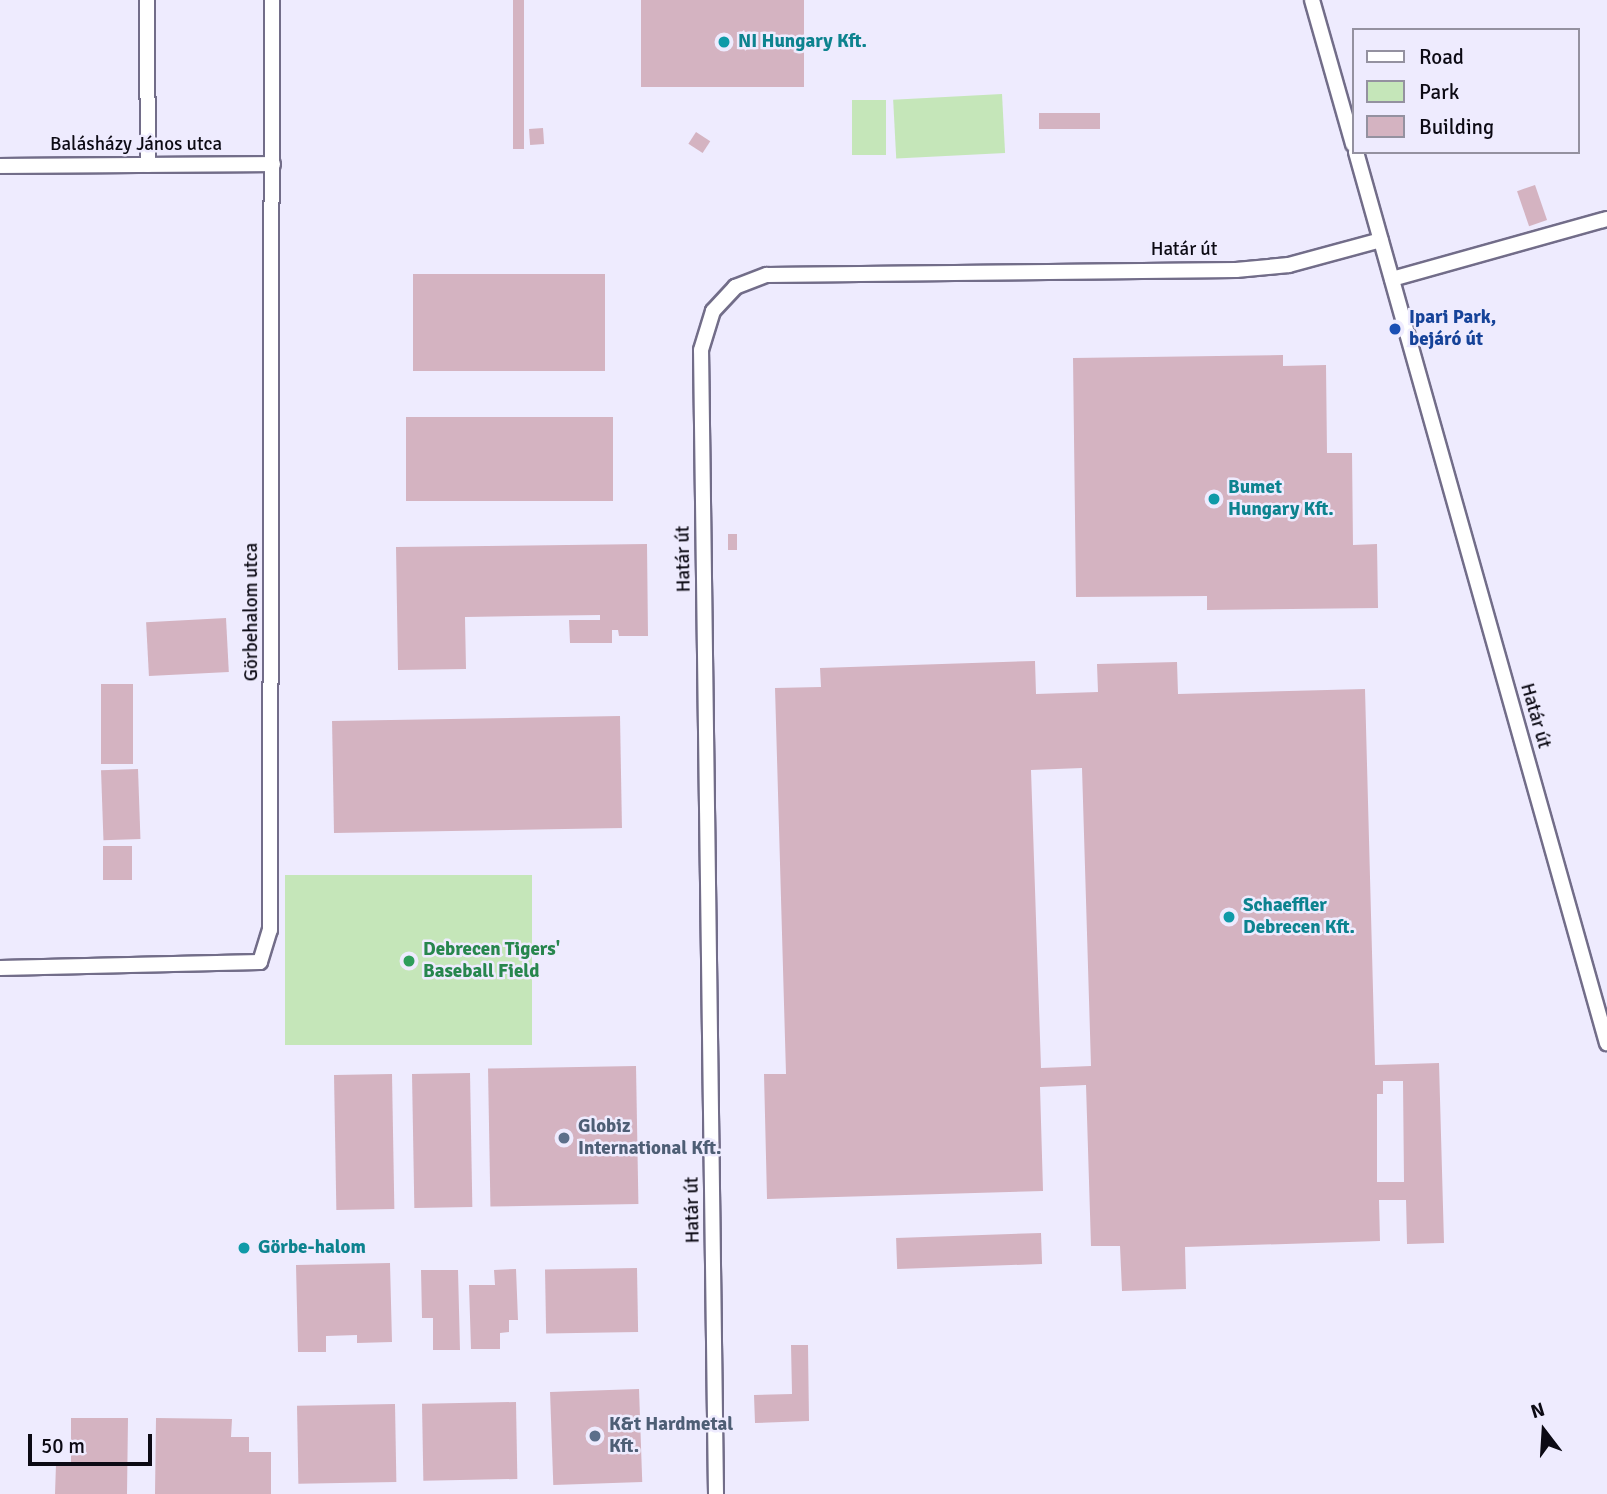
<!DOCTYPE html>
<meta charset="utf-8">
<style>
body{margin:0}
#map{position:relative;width:1607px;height:1494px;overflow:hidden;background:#eeebfe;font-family:Signika,sans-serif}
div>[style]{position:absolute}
.green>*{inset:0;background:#c5e6b9;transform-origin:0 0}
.building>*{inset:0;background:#d4b3c1;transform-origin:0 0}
.roads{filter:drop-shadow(2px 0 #726d89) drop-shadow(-2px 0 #726d89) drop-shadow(0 2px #726d89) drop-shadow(0 -2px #726d89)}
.street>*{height:14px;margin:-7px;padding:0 7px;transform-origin:7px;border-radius:7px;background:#fff}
.dots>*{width:19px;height:19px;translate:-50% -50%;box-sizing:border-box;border:4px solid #eeebfe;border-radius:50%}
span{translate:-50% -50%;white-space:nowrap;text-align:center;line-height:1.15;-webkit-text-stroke:5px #eeebfe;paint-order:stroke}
.culture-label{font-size:19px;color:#0d838f;font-weight:700}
.left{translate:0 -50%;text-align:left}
.street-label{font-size:19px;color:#0c0a14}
.transit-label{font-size:19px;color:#164399;font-weight:700}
.leisure-label{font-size:19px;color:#27864d;font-weight:700}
.service-label{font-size:19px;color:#4e5e75;font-weight:700}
.legend{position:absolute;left:1352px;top:28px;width:228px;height:126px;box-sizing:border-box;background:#eeebfe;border:2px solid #9491a0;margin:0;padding:9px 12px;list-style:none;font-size:21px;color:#0c0a14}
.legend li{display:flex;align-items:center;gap:14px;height:35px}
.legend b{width:35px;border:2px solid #9491a0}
.north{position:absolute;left:1509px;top:1396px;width:70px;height:70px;-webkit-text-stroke:5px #eeebfe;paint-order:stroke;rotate:343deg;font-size:19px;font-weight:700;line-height:28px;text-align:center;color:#0c0a14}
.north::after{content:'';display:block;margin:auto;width:24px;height:32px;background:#0c0a14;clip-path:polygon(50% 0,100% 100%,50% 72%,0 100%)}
.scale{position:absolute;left:28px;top:1434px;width:124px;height:32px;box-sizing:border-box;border:4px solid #0c0a14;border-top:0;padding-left:9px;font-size:21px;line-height:24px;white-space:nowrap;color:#0c0a14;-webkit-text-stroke:5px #eeebfe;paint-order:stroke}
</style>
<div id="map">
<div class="green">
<i style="left:1002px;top:94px;width:59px;height:109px;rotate:87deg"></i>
<i style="left:852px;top:100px;width:34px;height:55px"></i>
<i style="left:532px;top:875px;width:170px;height:247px;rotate:90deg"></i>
</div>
<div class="building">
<i style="left:513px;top:0;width:11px;height:149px"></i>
<i style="left:641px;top:0;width:163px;height:87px"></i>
<i style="left:1100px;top:113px;width:16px;height:61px;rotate:90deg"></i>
<i style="left:543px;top:128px;width:16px;height:14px;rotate:86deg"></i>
<i style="left:696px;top:132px;width:17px;height:14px;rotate:33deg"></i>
<i style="left:1535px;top:185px;width:37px;height:19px;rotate:71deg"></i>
<i style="left:605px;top:274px;width:97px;height:192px;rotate:90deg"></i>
<i style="clip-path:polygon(1283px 355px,1283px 366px,1326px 365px,1327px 453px,1352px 453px,1353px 545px,1377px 544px,1378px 608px,1207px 610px,1207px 596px,1076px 597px,1073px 358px)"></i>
<i style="left:406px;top:417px;width:207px;height:84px"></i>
<i style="left:728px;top:534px;width:9px;height:16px"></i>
<i style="clip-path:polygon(647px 544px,648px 636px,619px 636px,618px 630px,612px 630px,612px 643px,570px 643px,569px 620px,600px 620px,600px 615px,465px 617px,466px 669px,398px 670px,396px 547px)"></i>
<i style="left:226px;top:618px;width:54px;height:80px;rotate:87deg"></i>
<i style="clip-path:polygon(evenodd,1035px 661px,1036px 694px,1098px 692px,1097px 664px,1177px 662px,1178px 694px,1365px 689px,1375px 1065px,1439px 1063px,1444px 1243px,1407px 1244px,1406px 1200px,1379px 1200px,1380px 1241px,1185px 1247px,1186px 1289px,1122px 1291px,1120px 1246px,1091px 1246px,1086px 1085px,1040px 1087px,1043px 1191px,767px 1199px,764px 1074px,786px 1074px,775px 688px,821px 687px,820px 668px,1035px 661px,1082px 768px,1091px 1066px,1041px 1068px,1031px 770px,1082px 768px,1035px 661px,1383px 1081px,1403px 1081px,1404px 1182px,1377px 1182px,1377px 1094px,1383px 1094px,1383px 1081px)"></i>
<i style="left:101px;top:684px;width:32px;height:80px"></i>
<i style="left:620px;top:716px;width:112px;height:288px;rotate:89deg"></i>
<i style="left:138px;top:769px;width:70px;height:37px;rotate:88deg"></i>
<i style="left:103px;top:846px;width:29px;height:34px"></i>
<i style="left:636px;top:1066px;width:138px;height:148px;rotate:89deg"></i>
<i style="left:470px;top:1073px;width:134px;height:58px;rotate:89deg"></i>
<i style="left:392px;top:1074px;width:135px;height:58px;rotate:89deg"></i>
<i style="left:1041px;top:1233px;width:31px;height:145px;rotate:88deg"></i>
<i style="clip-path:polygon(390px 1263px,392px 1342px,357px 1343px,357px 1335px,326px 1336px,326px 1352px,298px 1352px,296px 1265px)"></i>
<i style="left:637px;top:1268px;width:64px;height:92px;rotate:89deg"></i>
<i style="clip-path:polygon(516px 1269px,518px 1320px,509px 1320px,509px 1332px,500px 1333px,500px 1349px,471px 1349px,469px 1285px,495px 1285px,494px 1270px)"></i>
<i style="clip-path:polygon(421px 1270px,458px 1270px,460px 1350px,433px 1350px,433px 1318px,422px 1318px)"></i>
<i style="clip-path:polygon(791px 1345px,808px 1345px,809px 1421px,755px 1423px,754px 1395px,792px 1394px)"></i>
<i style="left:639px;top:1389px;width:93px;height:89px;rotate:88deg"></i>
<i style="left:516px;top:1402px;width:77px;height:94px;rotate:89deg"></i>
<i style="left:395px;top:1404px;width:78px;height:98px;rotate:89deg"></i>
<i style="clip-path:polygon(71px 1418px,128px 1418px,127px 1494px,55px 1494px,56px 1464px,71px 1464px)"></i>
<i style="clip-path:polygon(156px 1418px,232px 1419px,231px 1437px,249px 1437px,249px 1452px,271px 1452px,271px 1494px,155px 1494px)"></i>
</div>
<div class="roads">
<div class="street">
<i style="left:147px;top:0;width:165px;rotate:89.7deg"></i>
<i style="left:1312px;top:0;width:150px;rotate:74.1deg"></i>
<i style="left:1356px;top:152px;width:926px;rotate:74.27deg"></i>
<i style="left:0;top:166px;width:273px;rotate:-0.4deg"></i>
<i style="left:1392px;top:279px;width:223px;rotate:-15.6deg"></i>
<i style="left:0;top:968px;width:260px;rotate:-1.3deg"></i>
<i style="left:260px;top:962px;width:34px;rotate:-73deg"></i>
<i style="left:270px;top:930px;width:930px;rotate:-89.88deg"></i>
<i style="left:716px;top:1494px;width:1144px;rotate:-90.75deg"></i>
<i style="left:701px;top:350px;width:41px;rotate:-72.9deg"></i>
<i style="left:713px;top:311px;width:33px;rotate:-47deg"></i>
<i style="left:735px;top:287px;width:34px;rotate:-21deg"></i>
<i style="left:767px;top:275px;width:469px;rotate:-0.6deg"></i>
<i style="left:1236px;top:270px;width:53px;rotate:-5.4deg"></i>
<i style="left:1289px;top:265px;width:95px;rotate:-15.2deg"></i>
</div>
</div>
<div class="dots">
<i style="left:724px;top:42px;background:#0f9aa8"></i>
<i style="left:1395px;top:329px;background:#1a4fb4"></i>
<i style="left:1214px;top:499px;background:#0f9aa8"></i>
<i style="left:1229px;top:917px;background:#0f9aa8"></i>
<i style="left:409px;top:961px;background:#2e9e5b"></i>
<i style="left:564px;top:1138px;background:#5c6f8a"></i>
<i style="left:244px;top:1248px;background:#0f9aa8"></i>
<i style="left:595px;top:1436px;background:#5c6f8a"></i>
</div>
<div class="culture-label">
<span class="left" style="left:738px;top:42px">NI Hungary Kft.</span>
<span class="left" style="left:1228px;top:499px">Bumet<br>Hungary Kft.</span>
<span class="left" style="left:1243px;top:917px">Schaeffler<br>Debrecen Kft.</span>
<span class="left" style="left:258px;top:1248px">Görbe-halom</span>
</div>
<div class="street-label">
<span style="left:136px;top:145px">Balásházy János utca</span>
<span style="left:1184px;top:250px">Határ út</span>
<span style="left:684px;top:559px;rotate:-91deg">Határ út</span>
<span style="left:252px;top:612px;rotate:-90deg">Görbehalom utca</span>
<span style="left:1535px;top:716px;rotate:74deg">Határ út</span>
<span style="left:693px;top:1210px;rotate:-91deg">Határ út</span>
</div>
<div class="transit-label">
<span class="left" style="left:1409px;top:329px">Ipari Park,<br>bejáró út</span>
</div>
<div class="leisure-label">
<span class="left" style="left:423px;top:961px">Debrecen Tigers'<br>Baseball Field</span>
</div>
<div class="service-label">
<span class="left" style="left:578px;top:1138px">Globiz<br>International Kft.</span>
<span class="left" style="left:609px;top:1436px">K&amp;t Hardmetal<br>Kft.</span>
</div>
<ul class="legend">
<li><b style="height:9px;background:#fff"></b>Road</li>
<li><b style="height:19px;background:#c5e6b9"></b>Park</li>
<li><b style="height:19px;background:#d4b3c1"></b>Building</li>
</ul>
<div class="north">N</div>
<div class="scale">50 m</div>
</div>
